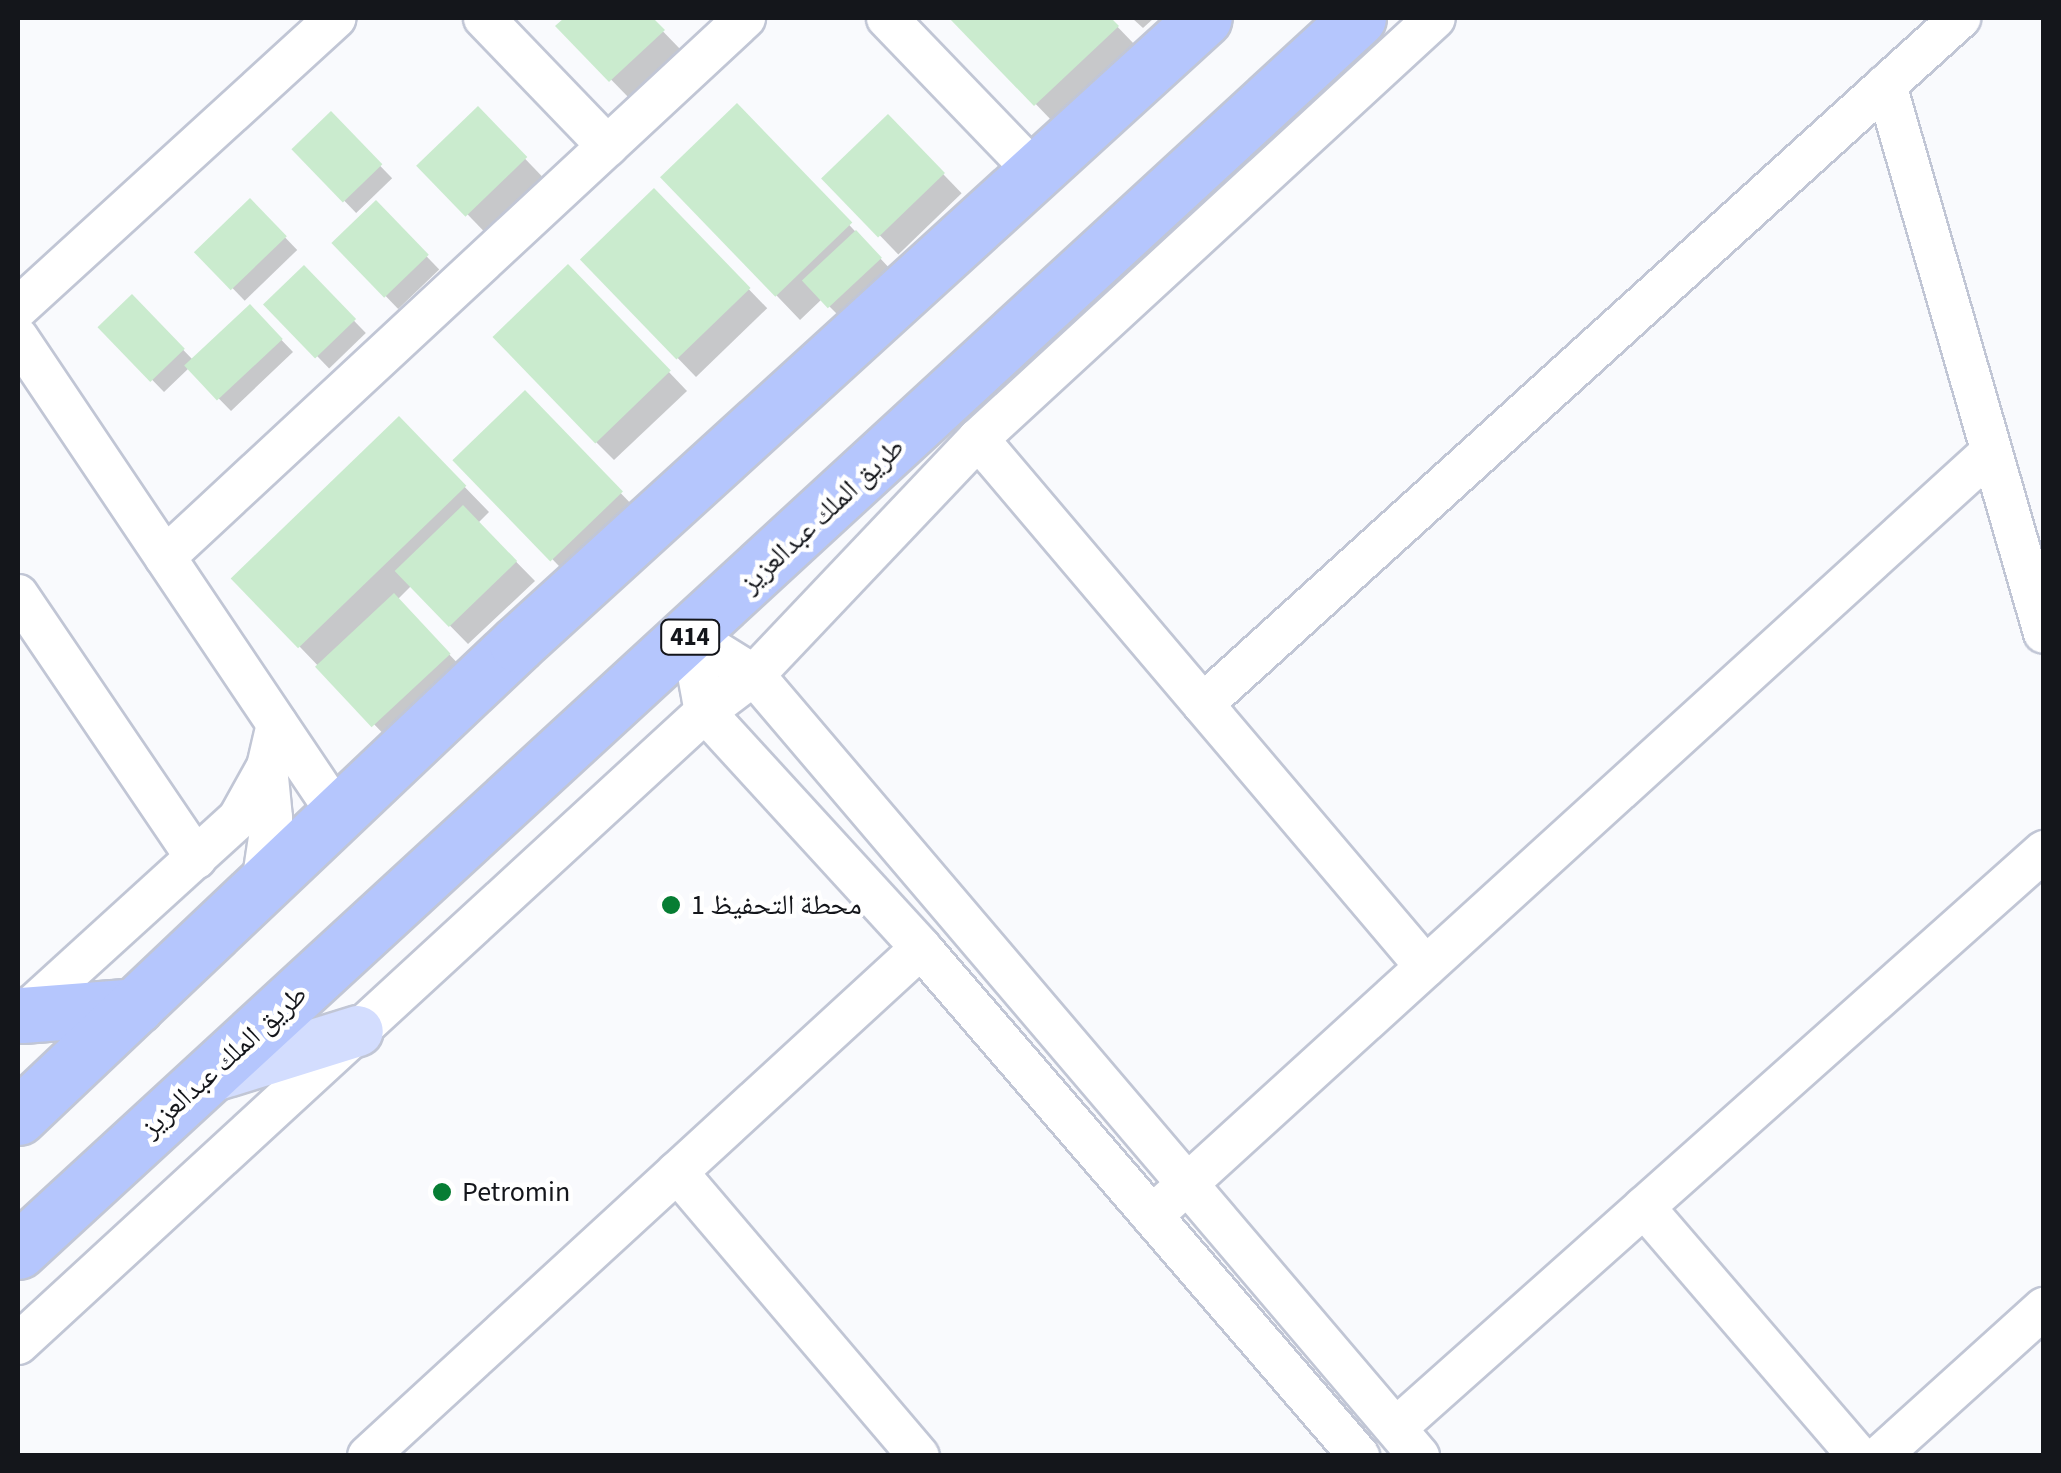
<!DOCTYPE html>
<meta charset="utf-8">
<style>
body{margin:0}
#map{position:relative;width:2061px;height:1473px;overflow:hidden;background:#f9fafd;font-family:"Source Sans 3","Noto Naskh Arabic",sans-serif}
div>[style]{position:absolute}
.shadow>*{inset:0;background:#0003;transform-origin:0 0}
.building>*{inset:0;background:#caebce;transform-origin:0 0}
.roads{filter:drop-shadow(2px 0 #c1c6d5) drop-shadow(-2px 0 #c1c6d5) drop-shadow(0 2px #c1c6d5) drop-shadow(0 -2px #c1c6d5)}
.minor>*{height:40px;margin:-20px;padding:0 20px;transform-origin:20px;border-radius:20px;background:#fff}
.major>*{height:50px;margin:-25px;padding:0 25px;transform-origin:25px;border-radius:25px;background:#d3ddfe}
.highway>*{height:55px;margin:-27.5px;padding:0 27.5px;transform-origin:27.5px;border-radius:27.5px;background:#b5c6fd}
.dots>*{width:28px;height:28px;translate:-50% -50%;box-sizing:border-box;border:5px solid #fff;border-radius:50%}
span{translate:-50% -50%;white-space:nowrap;text-align:center;line-height:1.15;-webkit-text-stroke:9px #fff;paint-order:stroke}
.shield-label span{padding:2px 8px;background:#fff;border:2px solid;border-radius:8px;-webkit-text-stroke-width:0}
.shield-label{font-size:25px;color:#14161b;font-weight:700}
.street-label{font-size:28px;color:#14161b}
.poi-label{font-size:28px;color:#14161b}
.left{translate:0 -50%;text-align:left}
.frame{position:absolute;inset:0;border:20px solid #14161b;pointer-events:none}
</style>
<div id="map">
<div class="shadow">
<i style="clip-path:polygon(568px 18px,650px 18px,681px 50px,630px 99px,559px 26px)"></i>
<i style="clip-path:polygon(953px 18px,1109px 18px,1136px 46px,1054px 123px)"></i>
<i style="clip-path:polygon(1132px 18px,1154px 18px,1143px 28px)"></i>
<i style="left:478px;top:110px;width:93px;height:80px;rotate:46deg"></i>
<i style="left:331px;top:115px;width:88px;height:50px;rotate:46deg"></i>
<i style="left:888px;top:117px;width:106px;height:88px;rotate:46deg"></i>
<i style="clip-path:polygon(762px 131px,892px 271px,842px 319px,822px 299px,800px 320px,663px 177px)"></i>
<i style="left:654px;top:191px;width:163px;height:99px;rotate:46deg"></i>
<i style="left:250px;top:201px;width:68px;height:73px;rotate:46deg"></i>
<i style="left:376px;top:204px;width:91px;height:57px;rotate:46deg"></i>
<i style="left:304px;top:269px;width:89px;height:51px;rotate:46deg"></i>
<i style="clip-path:polygon(586px 285px,687px 391px,614px 460px,596px 442px)"></i>
<i style="clip-path:polygon(132px 297px,194px 361px,250px 307px,293px 352px,231px 411px,189px 368px,164px 392px,101px 327px)"></i>
<i style="left:525px;top:394px;width:165px;height:95px;rotate:46deg"></i>
<i style="clip-path:polygon(423px 444px,489px 512px,478px 523px,535px 581px,468px 644px,411px 586px,397px 600px,468px 674px,394px 745px,233px 577px)"></i>
</div>
<div class="building">
<i style="clip-path:polygon(564px 18px,653px 18px,665px 30px,609px 82px,555px 26px)"></i>
<i style="clip-path:polygon(949px 18px,1111px 18px,1119px 26px,1034px 106px)"></i>
<i style="left:737px;top:103px;width:166px;height:107px;rotate:46deg"></i>
<i style="left:478px;top:106px;width:71px;height:86px;rotate:46deg"></i>
<i style="left:331px;top:111px;width:74px;height:55px;rotate:46deg"></i>
<i style="left:888px;top:114px;width:82px;height:93px;rotate:46deg"></i>
<i style="left:654px;top:188px;width:139px;height:103px;rotate:46deg"></i>
<i style="left:250px;top:198px;width:53px;height:78px;rotate:46deg"></i>
<i style="left:376px;top:200px;width:76px;height:62px;rotate:46deg"></i>
<i style="left:856px;top:230px;width:38px;height:74px;rotate:47deg"></i>
<i style="left:568px;top:264px;width:148px;height:105px;rotate:46deg"></i>
<i style="left:304px;top:265px;width:75px;height:57px;rotate:46deg"></i>
<i style="left:132px;top:294px;width:76px;height:48px;rotate:46deg"></i>
<i style="left:250px;top:304px;width:48px;height:90px;rotate:47deg"></i>
<i style="left:525px;top:390px;width:141px;height:101px;rotate:46deg"></i>
<i style="left:399px;top:416px;width:97px;height:234px;rotate:46deg"></i>
<i style="left:463px;top:505px;width:78px;height:95px;rotate:46deg"></i>
<i style="left:394px;top:593px;width:83px;height:108px;rotate:47deg"></i>
</div>
<div class="roads">
<div class="minor">
<i style="left:484px;top:18px;width:178px;rotate:46.1deg"></i>
<i style="left:887px;top:18px;width:214px;rotate:46.1deg"></i>
<i style="left:1886px;top:85px;width:570px;rotate:73.92deg"></i>
<i style="left:18px;top:308px;width:430px;rotate:-42.4deg"></i>
<i style="left:18px;top:338px;width:572px;rotate:56.12deg"></i>
<i style="left:978px;top:439px;width:692px;rotate:49.69deg"></i>
<i style="left:165px;top:557px;width:792px;rotate:-42.9deg"></i>
<i style="left:18px;top:595px;width:318px;rotate:55.9deg"></i>
<i style="left:691px;top:636px;width:74px;rotate:31.8deg"></i>
<i style="left:754px;top:675px;width:1026px;rotate:49.59deg"></i>
<i style="left:691px;top:636px;width:77px;rotate:79.6deg"></i>
<i style="left:705px;top:712px;width:320px;rotate:47.5deg"></i>
<i style="left:921px;top:948px;width:671px;rotate:49.23deg"></i>
<i style="left:1203px;top:704px;width:1022px;rotate:-42.18deg"></i>
<i style="left:262px;top:884px;width:67px;rotate:-81.4deg"></i>
<i style="left:272px;top:818px;width:51px;rotate:-95.6deg"></i>
<i style="left:18px;top:1019px;width:297px;rotate:-42.3deg"></i>
<i style="left:238px;top:819px;width:60px;rotate:-60.9deg"></i>
<i style="left:267px;top:767px;width:44px;rotate:-76.9deg"></i>
<i style="left:677px;top:1172px;width:373px;rotate:49.6deg"></i>
<i style="left:1644px;top:1207px;width:328px;rotate:49.3deg"></i>
<i style="left:1152px;top:1216px;width:1135px;rotate:-42.32deg"></i>
<i style="left:18px;top:1344px;width:933px;rotate:-42.61deg"></i>
<i style="left:705px;top:712px;width:61px;rotate:-37.1deg"></i>
<i style="left:754px;top:675px;width:325px;rotate:-46.5deg"></i>
<i style="left:978px;top:439px;width:621px;rotate:-42.65deg"></i>
<i style="left:1396px;top:1428px;width:868px;rotate:-41.68deg"></i>
<i style="left:368px;top:1456px;width:751px;rotate:-42.57deg"></i>
<i style="left:1880px;top:1456px;width:221px;rotate:-42.1deg"></i>
</div>
<div class="major">
<i style="left:204px;top:1079px;width:161px;rotate:-17.3deg"></i>
</div>
<div class="highway">
<i style="left:22px;top:1015px;width:114px;rotate:-4.5deg"></i>
<i style="left:18px;top:1117px;width:688px;rotate:-43.47deg"></i>
<i style="left:517px;top:644px;width:929px;rotate:-42.34deg"></i>
<i style="left:18px;top:1251px;width:1821px;rotate:-42.62deg"></i>
</div>
</div>
<div class="dots">
<i style="left:671px;top:905px;background:#067d33"></i>
<i style="left:442px;top:1192px;background:#067d33"></i>
</div>
<div class="shield-label">
<span style="left:690px;top:637px">414</span>
</div>
<div class="street-label">
<span style="left:822px;top:515px;rotate:-43deg">طريق الملك عبدالعزيز</span>
<span style="left:224px;top:1061px;rotate:-42deg">طريق الملك عبدالعزيز</span>
</div>
<div class="poi-label">
<span class="left" style="left:691px;top:905px">محطة التحفيظ 1</span>
<span class="left" style="left:462px;top:1192px">Petromin</span>
</div>
<div class="frame"></div>
</div>
